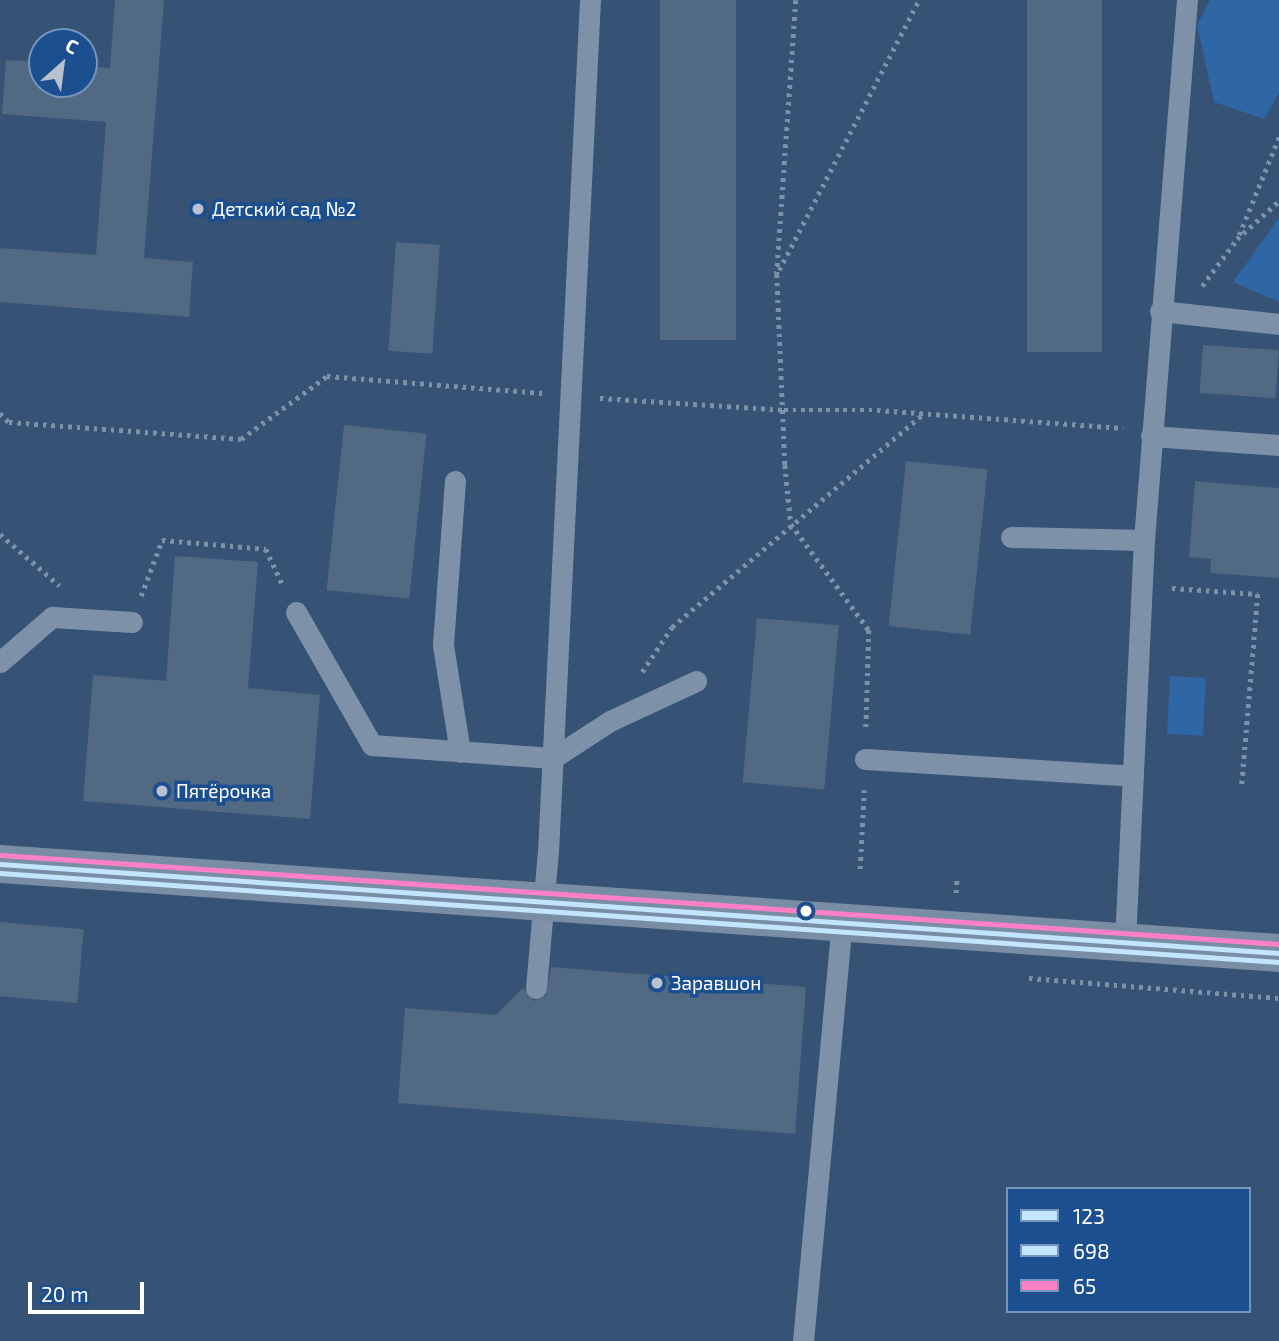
<!DOCTYPE html>
<meta charset="utf-8">
<style>
body{margin:0}
#map{position:relative;width:1279px;height:1341px;overflow:hidden;background:#365274;font-family:"Exo 2",sans-serif}
div>[style]{position:absolute}
.green>*{inset:0;background:#2f66a5;transform-origin:0 0}
.building>*{inset:0;background:#526984;transform-origin:0 0}
.path>*{height:4.5px;margin-top:-2.25px;transform-origin:0;background:repeating-linear-gradient(90deg,#7d92a8 0 3.5px,transparent 0 8.5px)}
.service>*{height:21px;margin:-10.5px;padding:0 10.5px;transform-origin:10.5px;border-radius:10.5px;background:#7d92a8}
.secondary>*{height:38px;margin:-19px;padding:0 19px;transform-origin:19px;border-radius:19px;background:#798da4}
.bus-1>*{height:5px;margin:-2.5px;padding:0 2.5px;transform-origin:2.5px;border-radius:2.5px;background:#c2e6ff}
.bus-2>*{height:5px;margin:-2.5px;padding:0 2.5px;transform-origin:2.5px;border-radius:2.5px;background:#c2e6ff}
.bus-3>*{height:5px;margin:-2.5px;padding:0 2.5px;transform-origin:2.5px;border-radius:2.5px;background:#ff80c6}
.dots>*{width:19px;height:19px;translate:-50% -50%;box-sizing:border-box;border:4px solid #1b4f8f;border-radius:50%}
span{translate:-50% -50%;white-space:nowrap;text-align:center;line-height:1.15;-webkit-text-stroke:7px #1b4f8f;paint-order:stroke}
.poi-label{font-size:19px;color:#fff}
.left{translate:0 -50%;text-align:left}
.legend{position:absolute;left:1006px;top:1187px;width:245px;height:126px;box-sizing:border-box;background:#1b4f8f;border:2px solid #7695bc;margin:0;padding:9px 12px;list-style:none;font-size:21px;color:#fff}
.legend li{display:flex;align-items:center;gap:14px;height:35px}
.legend b{width:35px;border:2px solid #7695bc}
.north{position:absolute;left:28px;top:28px;width:70px;height:70px;box-sizing:border-box;background:#1b4f8f;border:2px solid #7695bc;border-radius:50%;rotate:28deg;font-size:19px;font-weight:700;line-height:28px;text-align:center;color:#fff}
.north::after{content:'';display:block;margin:auto;width:24px;height:32px;background:#b9c2ce;clip-path:polygon(50% 0,100% 100%,50% 72%,0 100%)}
.scale{position:absolute;left:28px;top:1282px;width:116px;height:32px;box-sizing:border-box;border:4px solid #fff;border-top:0;padding-left:9px;font-size:21px;line-height:24px;white-space:nowrap;color:#fff;-webkit-text-stroke:5px #1b4f8f;paint-order:stroke}
</style>
<div id="map">
<div class="green">
<i style="clip-path:polygon(1210px 0,1279px 0,1279px 93px,1264px 119px,1214px 102px,1197px 25px)"></i>
<i style="clip-path:polygon(1279px 218px,1279px 302px,1233px 282px)"></i>
<i style="left:1170px;top:676px;width:36px;height:58px;rotate:3deg"></i>
</div>
<div class="building">
<i style="clip-path:polygon(115px 0,164px 0,144px 258px,193px 262px,189px 317px,0 302px,0 248px,96px 255px,106px 122px,2px 114px,6px 60px,42px 62px,42px 84px,84px 84px,84px 66px,110px 68px)"></i>
<i style="left:660px;top:0;width:76px;height:340px"></i>
<i style="left:1027px;top:0;width:75px;height:352px"></i>
<i style="left:396px;top:242px;width:44px;height:109px;rotate:4deg"></i>
<i style="left:1203px;top:345px;width:76px;height:48px;rotate:4deg"></i>
<i style="left:344px;top:425px;width:83px;height:166px;rotate:6deg"></i>
<i style="left:906px;top:461px;width:82px;height:166px;rotate:6deg"></i>
<i style="clip-path:polygon(1195px 481px,1279px 488px,1279px 578px,1210px 573px,1211px 559px,1189px 557px)"></i>
<i style="clip-path:polygon(175px 556px,258px 562px,248px 688px,320px 695px,310px 819px,83px 801px,93px 675px,166px 681px)"></i>
<i style="left:757px;top:618px;width:82px;height:165px;rotate:5deg"></i>
<i style="left:0;top:922px;width:84px;height:74px;rotate:5deg"></i>
<i style="clip-path:polygon(551px 967px,806px 987px,795px 1134px,398px 1103px,405px 1008px,496px 1015px,523px 988px,534px 1001px,546px 996px)"></i>
</div>
<div class="path">
<i style="left:796px;top:0;width:275px;rotate:94deg"></i>
<i style="left:777px;top:274px;width:191px;rotate:87.6deg"></i>
<i style="left:785px;top:465px;width:59px;rotate:84.2deg"></i>
<i style="left:791px;top:524px;width:132px;rotate:53.7deg"></i>
<i style="left:869px;top:630px;width:99px;rotate:91.7deg"></i>
<i style="left:1239px;top:235px;width:106px;rotate:-67.8deg"></i>
<i style="left:779px;top:270px;width:304px;rotate:-62.6deg"></i>
<i style="left:1202px;top:286px;width:59px;rotate:-53.3deg"></i>
<i style="left:1237px;top:239px;width:57px;rotate:-42.1deg"></i>
<i style="left:600px;top:398px;width:184px;rotate:3.7deg"></i>
<i style="left:784px;top:410px;width:93px"></i>
<i style="left:877px;top:410px;width:247px;rotate:4.2deg"></i>
<i style="left:0;top:413px;width:13px;rotate:45deg"></i>
<i style="left:9px;top:422px;width:233px;rotate:4.2deg"></i>
<i style="left:241px;top:439px;width:107px;rotate:-36.2deg"></i>
<i style="left:327px;top:376px;width:217px;rotate:4.5deg"></i>
<i style="left:0;top:534px;width:79px;rotate:40.9deg"></i>
<i style="left:1172px;top:588px;width:86px;rotate:4deg"></i>
<i style="left:1258px;top:594px;width:192px;rotate:94.8deg"></i>
<i style="left:141px;top:596px;width:60px;rotate:-69.4deg"></i>
<i style="left:162px;top:540px;width:104px;rotate:4.9deg"></i>
<i style="left:266px;top:549px;width:40px;rotate:65deg"></i>
<i style="left:642px;top:672px;width:54px;rotate:-56.3deg"></i>
<i style="left:672px;top:627px;width:329px;rotate:-40.3deg"></i>
<i style="left:860px;top:869px;width:79px;rotate:-87.1deg"></i>
<i style="left:956px;top:893px;width:17px;rotate:-87deg"></i>
<i style="left:1029px;top:978px;width:251px;rotate:4.6deg"></i>
</div>
<div class="service">
<i style="left:1160px;top:311px;width:120px;rotate:6.2deg"></i>
<i style="left:1151px;top:436px;width:128px;rotate:4deg"></i>
<i style="left:455px;top:481px;width:164px;rotate:94.2deg"></i>
<i style="left:443px;top:645px;width:108px;rotate:81deg"></i>
<i style="left:1011px;top:537px;width:133px;rotate:1.3deg"></i>
<i style="left:296px;top:612px;width:153px;rotate:60.3deg"></i>
<i style="left:372px;top:745px;width:181px;rotate:4.1deg"></i>
<i style="left:553px;top:758px;width:68px;rotate:-33deg"></i>
<i style="left:610px;top:721px;width:95px;rotate:-24.9deg"></i>
<i style="left:0;top:662px;width:69px;rotate:-40.9deg"></i>
<i style="left:52px;top:617px;width:80px;rotate:3.6deg"></i>
<i style="left:865px;top:759px;width:268px;rotate:3.6deg"></i>
<i style="left:1125px;top:942px;width:402px;rotate:-87.3deg"></i>
<i style="left:1144px;top:540px;width:542px;rotate:-85.45deg"></i>
<i style="left:536px;top:988px;width:137px;rotate:-85deg"></i>
<i style="left:548px;top:852px;width:853px;rotate:-87.18deg"></i>
<i style="left:803px;top:1341px;width:419px;rotate:-84.7deg"></i>
</div>
<div class="secondary">
<i style="left:0;top:864px;width:1282px;rotate:3.98deg"></i>
</div>
<div class="bus-1">
<i style="left:0;top:864px;width:1282px;rotate:3.98deg"></i>
</div>
<div class="bus-2">
<i style="left:0;top:873px;width:1281px;rotate:3.98deg"></i>
</div>
<div class="bus-3">
<i style="left:1px;top:855px;width:1281px;rotate:3.98deg"></i>
</div>
<div class="dots">
<i style="left:198px;top:209px;background:#b9c2ce"></i>
<i style="left:162px;top:791px;background:#b9c2ce"></i>
<i style="left:806px;top:911px;background:#fff"></i>
<i style="left:657px;top:983px;background:#b9c2ce"></i>
</div>
<div class="poi-label">
<span class="left" style="left:212px;top:209px">Детский сад №2</span>
<span class="left" style="left:176px;top:791px">Пятёрочка</span>
<span class="left" style="left:671px;top:983px">Заравшон</span>
</div>
<ul class="legend">
<li><b style="height:9px;background:#c2e6ff"></b>123</li>
<li><b style="height:9px;background:#c2e6ff"></b>698</li>
<li><b style="height:9px;background:#ff80c6"></b>65</li>
</ul>
<div class="north">С</div>
<div class="scale">20 m</div>
</div>
